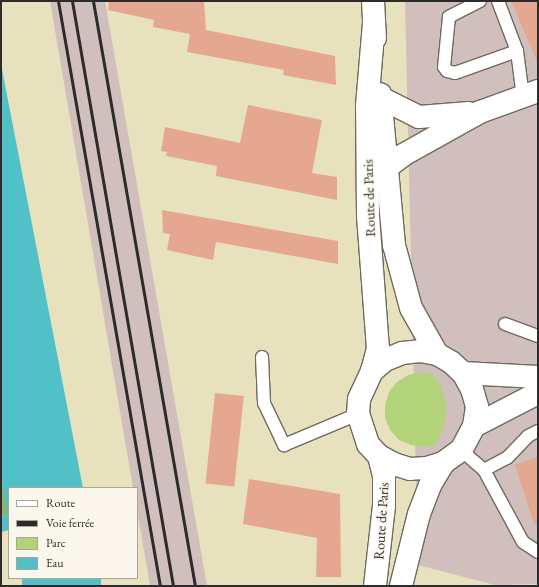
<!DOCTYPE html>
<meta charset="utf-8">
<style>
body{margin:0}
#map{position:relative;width:539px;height:587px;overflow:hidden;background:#e8e1be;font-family:"EB Garamond",serif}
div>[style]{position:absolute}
.industrial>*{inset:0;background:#d1bfbe}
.green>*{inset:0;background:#b2d37a}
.forest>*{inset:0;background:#8db56a}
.water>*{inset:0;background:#51c0c7;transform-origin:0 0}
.building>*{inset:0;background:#e5a790;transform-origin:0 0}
.roads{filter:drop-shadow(1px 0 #6d6b5e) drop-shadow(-1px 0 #6d6b5e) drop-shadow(0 1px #6d6b5e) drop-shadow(0 -1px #6d6b5e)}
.lane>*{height:12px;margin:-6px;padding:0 6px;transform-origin:6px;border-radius:6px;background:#fff}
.street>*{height:22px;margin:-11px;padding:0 11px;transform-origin:11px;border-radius:11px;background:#fff}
.primary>*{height:22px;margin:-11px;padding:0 11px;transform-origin:11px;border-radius:11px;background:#fff}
.rail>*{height:3px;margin:-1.5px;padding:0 1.5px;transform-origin:1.5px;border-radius:1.5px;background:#2b2b2b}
span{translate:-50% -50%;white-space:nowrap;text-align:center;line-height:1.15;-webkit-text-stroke:3px #fbf7ec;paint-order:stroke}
.street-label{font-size:14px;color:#2b2b2b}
.frame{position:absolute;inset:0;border:2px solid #2b2b2b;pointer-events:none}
.legend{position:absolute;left:8px;top:487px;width:130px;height:92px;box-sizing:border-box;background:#fbf7ec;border:1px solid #a8a59f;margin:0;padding:5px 7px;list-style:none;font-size:12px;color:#2b2b2b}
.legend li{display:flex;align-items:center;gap:8px;height:20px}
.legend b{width:20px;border:1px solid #a8a59f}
</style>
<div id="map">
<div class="industrial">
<i style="clip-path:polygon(50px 1px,105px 1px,207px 586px,150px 586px,137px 510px,137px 488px,133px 488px)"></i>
<i style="clip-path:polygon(405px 1px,538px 1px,538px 584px,495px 585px,418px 565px)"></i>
</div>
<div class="green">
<i style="clip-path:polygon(420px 372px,433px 374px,441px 387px,447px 409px,444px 426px,436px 445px,423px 447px,411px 445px,399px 440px,390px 430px,385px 418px,385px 405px,389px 392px,397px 382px,408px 375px)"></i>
</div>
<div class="forest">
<i style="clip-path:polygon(1px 477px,9px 515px,1px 516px)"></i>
</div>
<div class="water">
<i style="clip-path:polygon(1px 64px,83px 488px,9px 488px,9px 530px,1px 532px,1px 516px,8px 515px,1px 479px)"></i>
<i style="left:22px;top:578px;width:79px;height:8px"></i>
</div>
<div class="building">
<i style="clip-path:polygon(109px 1px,204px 1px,206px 30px,335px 56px,336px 85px,283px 75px,284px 70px,187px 52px,190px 34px,153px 27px,154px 20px,108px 10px)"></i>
<i style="clip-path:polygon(511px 1px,538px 1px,538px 64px)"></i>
<i style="clip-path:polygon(248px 105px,322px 120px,312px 173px,337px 177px,337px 200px,216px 176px,217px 166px,166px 156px,167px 152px,161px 151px,165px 127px,240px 143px)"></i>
<i style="clip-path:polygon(162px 210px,338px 241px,338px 264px,216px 242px,213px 260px,167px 250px,170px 234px,163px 233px)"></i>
<i style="left:215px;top:393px;width:29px;height:91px;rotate:6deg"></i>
<i style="clip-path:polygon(538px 457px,538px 524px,534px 524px,515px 465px)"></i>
<i style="clip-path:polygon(249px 479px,340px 494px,341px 577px,316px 577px,317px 538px,243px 524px)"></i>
</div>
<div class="roads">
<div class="lane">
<i style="left:480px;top:1px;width:35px;rotate:153deg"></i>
<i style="left:449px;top:17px;width:50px;rotate:95.7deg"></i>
<i style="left:444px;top:67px;width:5px;rotate:53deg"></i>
<i style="left:447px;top:71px;width:8px;rotate:14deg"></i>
<i style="left:455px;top:73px;width:66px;rotate:-19.5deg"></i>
<i style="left:498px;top:1px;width:53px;rotate:69.2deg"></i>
<i style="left:517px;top:51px;width:46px;rotate:82.6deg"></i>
<i style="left:505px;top:324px;width:35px;rotate:20deg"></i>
<i style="left:262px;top:357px;width:46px;rotate:87.5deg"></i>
<i style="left:264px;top:403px;width:47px;rotate:64.5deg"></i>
<i style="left:284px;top:445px;width:80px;rotate:-22.7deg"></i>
<i style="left:461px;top:450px;width:30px;rotate:41deg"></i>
<i style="left:484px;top:470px;width:82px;rotate:61.6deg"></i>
<i style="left:523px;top:542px;width:18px;rotate:34deg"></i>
<i style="left:484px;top:470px;width:26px;rotate:-28deg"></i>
<i style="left:507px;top:458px;width:30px;rotate:-46deg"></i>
<i style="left:528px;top:436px;width:11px;rotate:-27deg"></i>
</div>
<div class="street">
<i style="left:381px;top:98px;width:42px;rotate:26.6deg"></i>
<i style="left:419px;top:117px;width:50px;rotate:-4.6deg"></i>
<i style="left:386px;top:168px;width:21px;rotate:-37deg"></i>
<i style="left:403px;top:155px;width:88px;rotate:-29.2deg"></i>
<i style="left:480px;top:112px;width:62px;rotate:-19.9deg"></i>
<i style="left:463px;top:373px;width:75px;rotate:3.1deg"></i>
<i style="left:474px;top:426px;width:72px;rotate:-27.3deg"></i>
</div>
<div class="primary">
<i style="left:373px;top:1px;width:37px;rotate:87deg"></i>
<i style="left:380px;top:94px;width:152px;rotate:84.7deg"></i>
<i style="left:394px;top:245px;width:65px;rotate:74.9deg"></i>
<i style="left:411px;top:308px;width:53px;rotate:60.5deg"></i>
<i style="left:372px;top:371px;width:17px;rotate:-40deg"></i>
<i style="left:385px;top:360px;width:18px;rotate:-22deg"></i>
<i style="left:402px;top:353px;width:18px;rotate:-6deg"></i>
<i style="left:420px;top:351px;width:17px;rotate:10deg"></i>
<i style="left:437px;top:354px;width:16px;rotate:30deg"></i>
<i style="left:451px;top:362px;width:16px;rotate:43deg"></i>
<i style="left:463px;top:373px;width:18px;rotate:61deg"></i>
<i style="left:472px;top:389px;width:19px;rotate:74deg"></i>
<i style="left:477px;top:407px;width:19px;rotate:99deg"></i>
<i style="left:474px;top:426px;width:27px;rotate:118deg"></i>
<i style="left:461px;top:450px;width:22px;rotate:144deg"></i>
<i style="left:443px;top:463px;width:17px;rotate:163deg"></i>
<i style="left:427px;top:468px;width:17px;rotate:177deg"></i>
<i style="left:410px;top:469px;width:17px;rotate:-163deg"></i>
<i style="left:394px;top:464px;width:17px;rotate:-152deg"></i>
<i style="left:379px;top:456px;width:16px;rotate:-133deg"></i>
<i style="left:368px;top:444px;width:32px;rotate:-108deg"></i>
<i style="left:358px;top:414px;width:15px;rotate:-86deg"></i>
<i style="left:359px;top:399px;width:31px;rotate:-65deg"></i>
<i style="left:372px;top:371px;width:23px;rotate:-75deg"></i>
<i style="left:378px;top:349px;width:134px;rotate:-94.3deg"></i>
<i style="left:368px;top:215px;width:109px;rotate:-90.5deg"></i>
<i style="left:367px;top:106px;width:83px;rotate:-85.2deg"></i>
<i style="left:375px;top:586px;width:81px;rotate:-83.6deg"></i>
<i style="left:384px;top:506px;width:30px;rotate:-90deg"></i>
<i style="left:384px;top:476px;width:21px;rotate:-104deg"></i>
<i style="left:401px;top:586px;width:74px;rotate:-76deg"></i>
<i style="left:419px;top:514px;width:31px;rotate:-69deg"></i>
<i style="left:430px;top:485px;width:26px;rotate:-59deg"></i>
</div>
</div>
<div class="rail">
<i style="left:58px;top:1px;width:594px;rotate:80.11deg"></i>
<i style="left:72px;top:1px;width:594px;rotate:80.2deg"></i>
<i style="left:93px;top:1px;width:594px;rotate:80.11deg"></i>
</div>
<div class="street-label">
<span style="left:369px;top:198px;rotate:-92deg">Route de Paris</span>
<span style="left:381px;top:521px;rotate:-86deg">Route de Paris</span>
</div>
<div class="frame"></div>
<ul class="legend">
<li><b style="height:5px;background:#fff"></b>Route</li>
<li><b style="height:5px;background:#2b2b2b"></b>Voie ferrée</li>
<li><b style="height:11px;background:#b2d37a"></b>Parc</li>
<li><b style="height:11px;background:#51c0c7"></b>Eau</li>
</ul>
</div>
